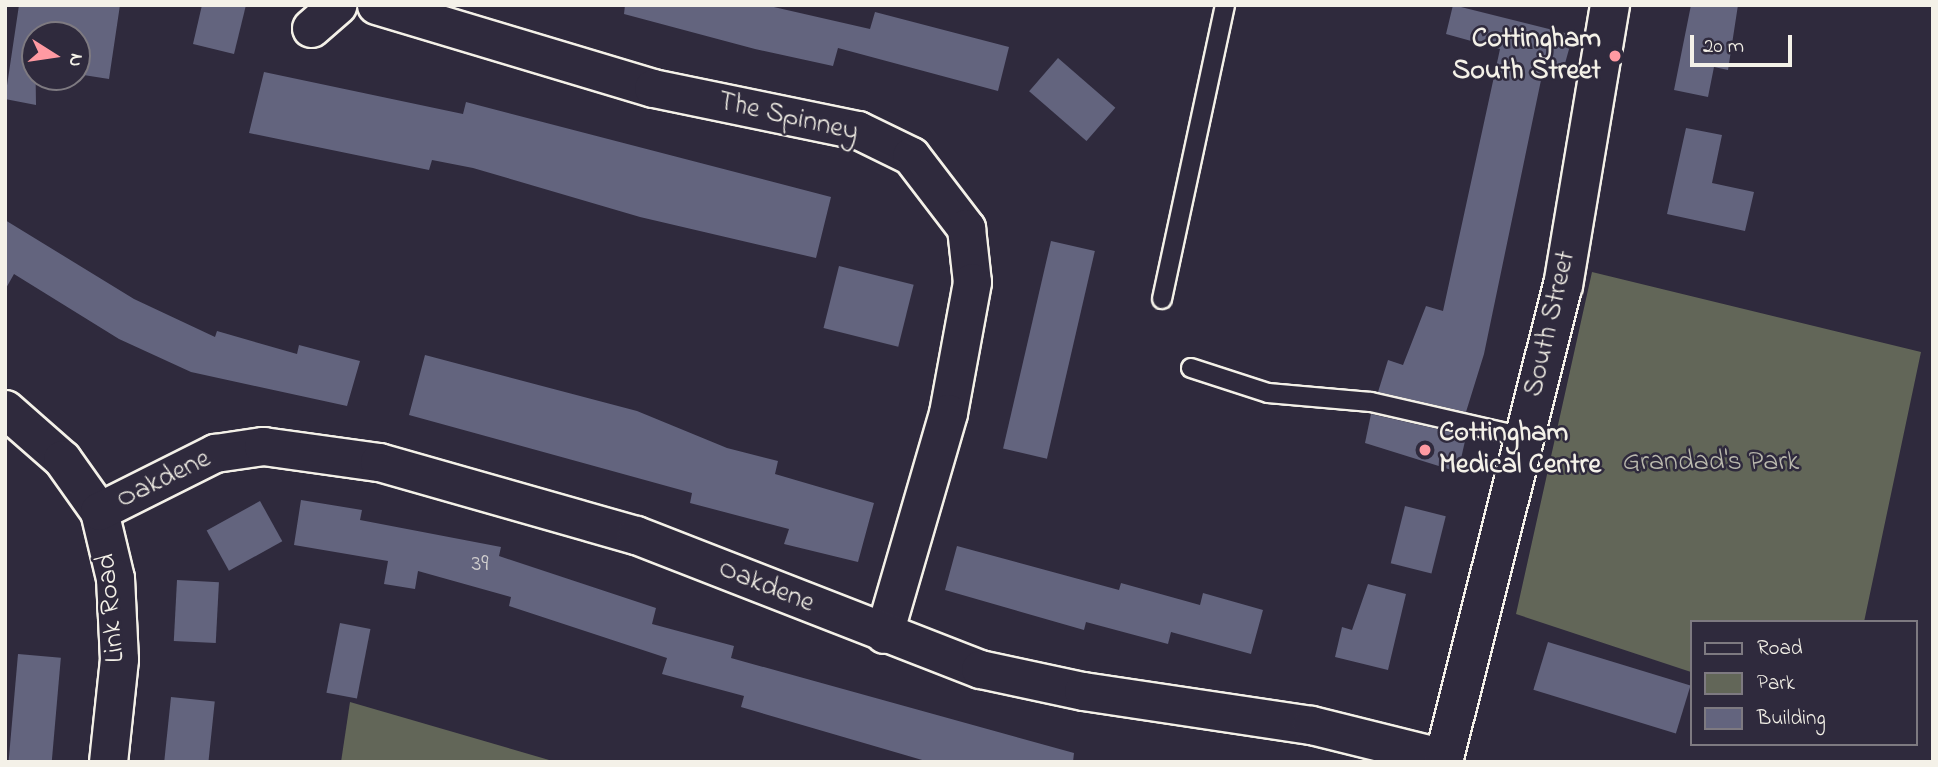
<!DOCTYPE html>
<style>
body{margin:0}
#map{position:relative;width:1938px;height:767px;overflow:hidden;background:#2f2a3d;font-family:"Indie Flower",sans-serif}
div>[style]{position:absolute}
.green>*{inset:0;background:#626658}
.building>*{inset:0;background:#63647e;transform-origin:0 0}
.roads{filter:drop-shadow(2px 0 #f4f1e8) drop-shadow(-2px 0 #f4f1e8) drop-shadow(0 2px #f4f1e8) drop-shadow(0 -2px #f4f1e8)}
.service>*{height:18px;margin:-9px;padding:0 9px;transform-origin:9px;border-radius:9px;background:#2f2a3d}
.minor>*{height:37px;margin:-18.5px;padding:0 18.5px;transform-origin:18.5px;border-radius:18.5px;background:#2f2a3d}
.secondary>*{height:38px;margin:-19px;padding:0 19px;transform-origin:19px;border-radius:19px;background:#2f2a3d}
.dots>*{width:19px;height:19px;translate:-50% -50%;box-sizing:border-box;border:4px solid #2f2a3d;border-radius:50%}
span{translate:-50% -50%;white-space:nowrap;text-align:center;line-height:1.15;-webkit-text-stroke:5px #2f2a3d;paint-order:stroke}
.number-label{font-size:24px;color:#d0cece}
.number-label span{-webkit-text-stroke-width:0}
.poi-label{font-size:28px;color:#f4f1e8;font-weight:700}
.right{translate:-100% -50%;text-align:right}
.left{translate:0 -50%;text-align:left}
.street-label{font-size:28px;color:#f4f1e8}
.park-label{font-size:28px;color:#bab9ae}
.frame{position:absolute;inset:0;border:7px solid #f4f1e8;pointer-events:none}
.legend{position:absolute;left:1690px;top:620px;width:228px;height:126px;box-sizing:border-box;background:#2f2a3d;border:2px solid #7e7a81;margin:0;padding:9px 12px;list-style:none;font-size:21px;color:#f4f1e8}
.legend li{display:flex;align-items:center;gap:14px;height:35px}
.legend b{width:35px;border:2px solid #7e7a81}
.north{position:absolute;left:21px;top:21px;width:70px;height:70px;box-sizing:border-box;background:#2f2a3d;border:2px solid #7e7a81;border-radius:50%;rotate:102deg;font-size:19px;font-weight:700;line-height:28px;text-align:center;color:#f4f1e8}
.north::after{content:'';display:block;margin:auto;width:24px;height:32px;background:#ff9aa2;clip-path:polygon(50% 0,100% 100%,50% 72%,0 100%)}
.scale{position:absolute;left:1690px;top:35px;width:102px;height:32px;box-sizing:border-box;border:4px solid #f4f1e8;border-top:0;padding-left:9px;font-size:21px;line-height:24px;white-space:nowrap;color:#f4f1e8;-webkit-text-stroke:5px #2f2a3d;paint-order:stroke}
</style>
<div id="map">
<div class="green">
<i style="clip-path:polygon(1592px 272px,1921px 352px,1864px 622px,1691px 622px,1691px 672px,1516px 614px)"></i>
<i style="clip-path:polygon(350px 702px,556px 762px,341px 762px)"></i>
</div>
<div class="building">
<i style="clip-path:polygon(19px 5px,120px 5px,109px 79px,77px 74px,77px 35px,35px 35px,36px 105px,5px 99px)"></i>
<i style="clip-path:polygon(202px 5px,246px 5px,234px 54px,193px 44px)"></i>
<i style="clip-path:polygon(625px 5px,765px 5px,870px 29px,875px 12px,1009px 47px,998px 91px,838px 48px,833px 66px,755px 49px,624px 14px)"></i>
<i style="clip-path:polygon(1453px 5px,1573px 35px,1564px 67px,1545px 61px,1484px 354px,1466px 412px,1378px 392px,1388px 360px,1403px 365px,1426px 306px,1443px 311px,1500px 49px,1446px 34px)"></i>
<i style="clip-path:polygon(1691px 5px,1738px 5px,1728px 70px,1714px 67px,1708px 97px,1674px 90px)"></i>
<i style="left:1058px;top:58px;width:76px;height:44px;rotate:41deg"></i>
<i style="clip-path:polygon(264px 72px,463px 114px,466px 102px,831px 197px,816px 258px,640px 217px,473px 168px,432px 160px,429px 170px,249px 133px)"></i>
<i style="clip-path:polygon(1686px 128px,1722px 135px,1712px 183px,1754px 192px,1745px 231px,1667px 214px)"></i>
<i style="clip-path:polygon(5px 220px,134px 299px,215px 337px,217px 331px,297px 354px,299px 345px,360px 361px,347px 406px,191px 372px,119px 339px,14px 274px,5px 290px)"></i>
<i style="left:1051px;top:241px;width:45px;height:213px;rotate:13deg"></i>
<i style="left:839px;top:266px;width:77px;height:64px;rotate:14deg"></i>
<i style="clip-path:polygon(425px 355px,637px 411px,727px 448px,778px 461px,775px 474px,874px 503px,858px 562px,784px 544px,789px 529px,690px 503px,692px 493px,409px 415px)"></i>
<i style="clip-path:polygon(1371px 414px,1459px 434px,1465px 441px,1458px 472px,1365px 443px)"></i>
<i style="clip-path:polygon(301px 500px,362px 510px,360px 520px,501px 547px,499px 556px,656px 608px,652px 624px,734px 646px,731px 658px,1074px 753px,1073px 762px,929px 762px,741px 707px,744px 696px,662px 674px,667px 658px,509px 606px,511px 597px,418px 571px,415px 589px,384px 584px,388px 561px,294px 545px)"></i>
<i style="left:260px;top:501px;width:46px;height:61px;rotate:61deg"></i>
<i style="left:1405px;top:506px;width:42px;height:59px;rotate:14deg"></i>
<i style="clip-path:polygon(957px 546px,1119px 590px,1121px 583px,1200px 605px,1203px 593px,1263px 610px,1251px 654px,1171px 632px,1168px 644px,1086px 622px,1084px 630px,945px 590px)"></i>
<i style="left:177px;top:580px;width:42px;height:61px;rotate:3deg"></i>
<i style="clip-path:polygon(1368px 584px,1406px 594px,1388px 670px,1335px 657px,1342px 627px,1352px 630px)"></i>
<i style="left:340px;top:623px;width:31px;height:71px;rotate:11deg"></i>
<i style="left:1548px;top:642px;width:149px;height:50px;rotate:17deg"></i>
<i style="left:18px;top:654px;width:43px;height:109px;rotate:5deg"></i>
<i style="left:171px;top:697px;width:44px;height:65px;rotate:6deg"></i>
</div>
<div class="roads">
<div class="service">
<i style="left:1162px;top:299px;width:301px;rotate:-77.9deg"></i>
<i style="left:1191px;top:368px;width:81px;rotate:18deg"></i>
<i style="left:1268px;top:393px;width:103px;rotate:5deg"></i>
<i style="left:1371px;top:402px;width:157px;rotate:12.9deg"></i>
</div>
<div class="minor">
<i style="left:376px;top:5px;width:289px;rotate:16.7deg"></i>
<i style="left:653px;top:88px;width:209px;rotate:11.6deg"></i>
<i style="left:858px;top:130px;width:59px;rotate:26.1deg"></i>
<i style="left:911px;top:156px;width:91px;rotate:52.6deg"></i>
<i style="left:966px;top:228px;width:54px;rotate:83.7deg"></i>
<i style="left:972px;top:282px;width:133px;rotate:100.4deg"></i>
<i style="left:948px;top:413px;width:230px;rotate:106.2deg"></i>
<i style="left:311px;top:28px;width:35px;rotate:-41deg"></i>
<i style="left:5px;top:409px;width:76px;rotate:41.3deg"></i>
<i style="left:62px;top:459px;width:64px;rotate:54.6deg"></i>
<i style="left:99px;top:511px;width:69px;rotate:76.6deg"></i>
<i style="left:115px;top:578px;width:81px;rotate:87.2deg"></i>
<i style="left:119px;top:659px;width:104px;rotate:96.1deg"></i>
<i style="left:99px;top:511px;width:130px;rotate:-26.6deg"></i>
<i style="left:215px;top:453px;width:49px;rotate:-8.3deg"></i>
<i style="left:263px;top:446px;width:117px;rotate:7.9deg"></i>
<i style="left:379px;top:462px;width:267px;rotate:15.9deg"></i>
<i style="left:636px;top:535px;width:369px;rotate:21.3deg"></i>
<i style="left:980px;top:669px;width:105px;rotate:12.1deg"></i>
<i style="left:1083px;top:691px;width:231px;rotate:8.5deg"></i>
<i style="left:1311px;top:725px;width:137px;rotate:13.9deg"></i>
</div>
<div class="secondary">
<i style="left:1443px;top:762px;width:491px;rotate:-75.9deg"></i>
<i style="left:1563px;top:286px;width:285px;rotate:-80.5deg"></i>
</div>
</div>
<div class="dots">
<i style="left:1615px;top:56px;background:#ff9aa2"></i>
<i style="left:1425px;top:450px;background:#ff9aa2"></i>
</div>
<div class="number-label">
<span style="left:480px;top:565px">39</span>
</div>
<div class="poi-label">
<span class="right" style="left:1601px;top:56px">Cottingham<br>South Street</span>
<span class="left" style="left:1439px;top:450px">Cottingham<br>Medical Centre</span>
</div>
<div class="street-label">
<span style="left:788px;top:118px;rotate:13deg">The Spinney</span>
<span style="left:1551px;top:324px;rotate:-77deg">South Street</span>
<span style="left:164px;top:480px;rotate:-26deg">Oakdene</span>
<span style="left:766px;top:587px;rotate:22deg">Oakdene</span>
<span style="left:112px;top:608px;rotate:-95deg">Link Road</span>
</div>
<div class="park-label">
<span style="left:1711px;top:463px">Grandad's Park</span>
</div>
<div class="frame"></div>
<ul class="legend">
<li><b style="height:9px;background:#2f2a3d"></b>Road</li>
<li><b style="height:19px;background:#626658"></b>Park</li>
<li><b style="height:19px;background:#63647e"></b>Building</li>
</ul>
<div class="north">N</div>
<div class="scale">20 m</div>
</div>
